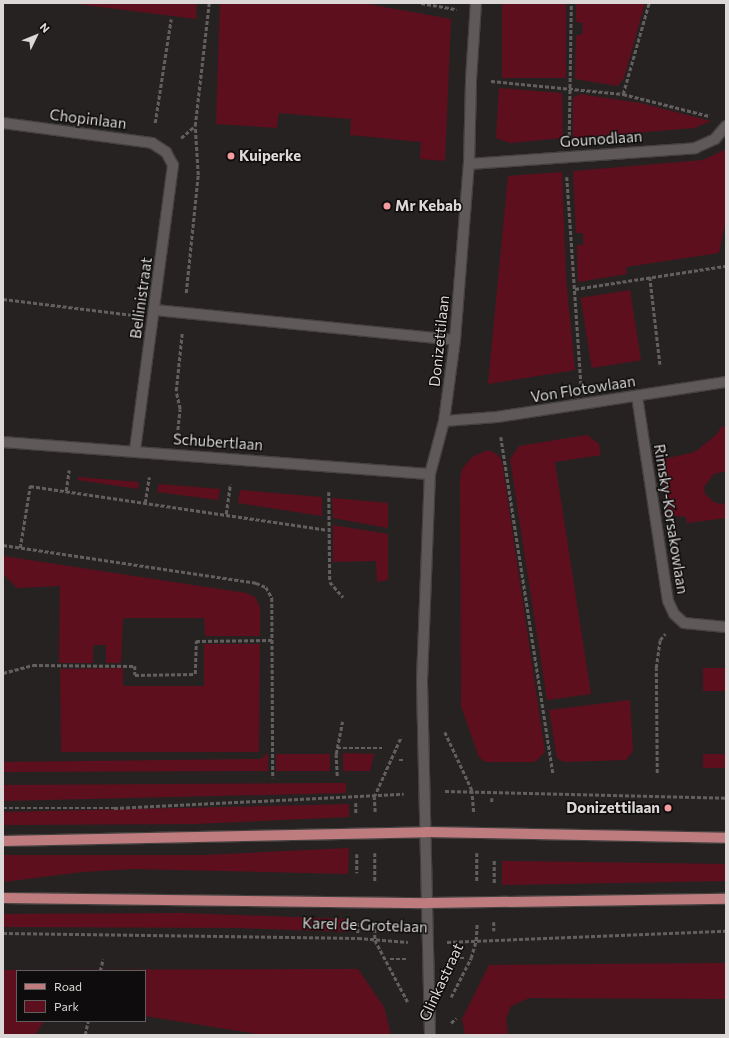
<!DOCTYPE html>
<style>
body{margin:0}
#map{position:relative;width:729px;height:1038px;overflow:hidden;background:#272222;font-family:Commissioner,sans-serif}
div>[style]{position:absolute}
.green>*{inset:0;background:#5e0f1d;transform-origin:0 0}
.path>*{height:2.5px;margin-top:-1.25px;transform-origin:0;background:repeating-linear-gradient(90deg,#635f5f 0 4px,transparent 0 6px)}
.roads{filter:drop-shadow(1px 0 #444040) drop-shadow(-1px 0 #444040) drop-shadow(0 1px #444040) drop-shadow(0 -1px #444040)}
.lane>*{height:10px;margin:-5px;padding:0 5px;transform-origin:5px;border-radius:5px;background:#5f5959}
.street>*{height:10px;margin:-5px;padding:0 5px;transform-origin:5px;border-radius:5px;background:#5f5959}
.secondary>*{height:10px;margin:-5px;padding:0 5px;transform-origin:5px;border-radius:5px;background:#5f5959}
.primary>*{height:10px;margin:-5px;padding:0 5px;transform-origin:5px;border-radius:5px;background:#be7c7f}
.dots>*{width:11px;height:11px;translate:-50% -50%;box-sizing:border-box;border:2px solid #0e0c0c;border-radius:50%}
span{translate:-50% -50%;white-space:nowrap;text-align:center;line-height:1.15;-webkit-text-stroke:3px #0e0c0c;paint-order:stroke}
.street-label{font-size:15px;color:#dcd8d8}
.poi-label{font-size:15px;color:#dcd8d8;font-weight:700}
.left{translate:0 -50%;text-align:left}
.right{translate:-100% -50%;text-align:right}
.frame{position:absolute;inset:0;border:4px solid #dcd8d8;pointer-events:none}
.legend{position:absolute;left:16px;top:970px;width:130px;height:52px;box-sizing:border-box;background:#0e0c0c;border:1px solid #605e5e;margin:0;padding:5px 7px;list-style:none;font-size:12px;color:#dcd8d8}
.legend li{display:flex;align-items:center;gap:8px;height:20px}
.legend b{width:20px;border:1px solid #605e5e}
.north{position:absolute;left:16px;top:16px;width:40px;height:40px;-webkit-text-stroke:3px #0e0c0c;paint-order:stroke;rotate:47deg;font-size:11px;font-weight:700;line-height:16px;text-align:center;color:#dcd8d8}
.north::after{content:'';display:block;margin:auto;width:14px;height:18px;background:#dcd8d8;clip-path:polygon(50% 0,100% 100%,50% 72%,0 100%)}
</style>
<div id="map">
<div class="green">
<i style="clip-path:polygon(69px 3px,197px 3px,196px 19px)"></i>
<i style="clip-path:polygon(220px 3px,362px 3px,451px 19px,445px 161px,420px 159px,421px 142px,350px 135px,351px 119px,279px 113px,277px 128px,216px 124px)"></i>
<i style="left:502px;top:3px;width:64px;height:75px"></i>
<i style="clip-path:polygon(576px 3px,645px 3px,624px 78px,618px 86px,575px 79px,576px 35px,582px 35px,583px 23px,576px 22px)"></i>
<i style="clip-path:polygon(499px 88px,562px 93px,563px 138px,510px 143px,496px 138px)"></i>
<i style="clip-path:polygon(580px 94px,640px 103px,711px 121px,694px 128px,573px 138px,573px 98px)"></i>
<i style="clip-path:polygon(726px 149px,726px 219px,719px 253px,626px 267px,627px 274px,578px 282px,577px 245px,583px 245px,583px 233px,576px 233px,573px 171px,703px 160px)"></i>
<i style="clip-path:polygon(562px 172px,566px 278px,575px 370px,488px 384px,508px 176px)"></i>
<i style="left:630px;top:290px;width:71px;height:50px;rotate:81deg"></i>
<i style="clip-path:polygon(726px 426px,726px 471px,714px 474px,704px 487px,705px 494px,715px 503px,726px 504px,726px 518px,687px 523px,686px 517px,669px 515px,660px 460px,695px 452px,717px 434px,721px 427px)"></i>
<i style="clip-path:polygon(587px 435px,599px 444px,601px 455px,555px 462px,591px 694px,547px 700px,510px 459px,519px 446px)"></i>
<i style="clip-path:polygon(488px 450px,497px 454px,502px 461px,545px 752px,535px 762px,485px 762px,479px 757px,461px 706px,460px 478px,462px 469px,472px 457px)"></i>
<i style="clip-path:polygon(78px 477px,139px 482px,138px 489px,78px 480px)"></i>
<i style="clip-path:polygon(159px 484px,220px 489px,218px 500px,157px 492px)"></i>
<i style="clip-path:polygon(240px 490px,322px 497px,322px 516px,238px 503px)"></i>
<i style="clip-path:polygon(332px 498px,388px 503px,388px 528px,333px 518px)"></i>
<i style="clip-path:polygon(333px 525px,388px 534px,388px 580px,377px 582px,376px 561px,333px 562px)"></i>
<i style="clip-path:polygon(3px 556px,246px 593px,255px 597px,260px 607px,260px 636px,205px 636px,204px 618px,123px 618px,121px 663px,106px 663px,106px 645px,93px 645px,93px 663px,59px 663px,60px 586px,17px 588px,3px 574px)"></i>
<i style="clip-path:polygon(204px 644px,260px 644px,259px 752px,61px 752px,60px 669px,123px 668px,123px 686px,204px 686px)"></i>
<i style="left:703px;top:668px;width:23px;height:23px"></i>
<i style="clip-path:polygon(630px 700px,633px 751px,626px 760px,564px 762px,557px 758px,549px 710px)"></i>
<i style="clip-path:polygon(268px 753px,268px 771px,3px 772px,3px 762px,261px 759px)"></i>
<i style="clip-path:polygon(343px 753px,374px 754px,370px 771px,343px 771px)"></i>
<i style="left:276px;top:754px;width:54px;height:17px"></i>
<i style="left:703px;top:754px;width:23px;height:14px"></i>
<i style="clip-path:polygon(346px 783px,346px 793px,3px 801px,3px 785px)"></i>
<i style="clip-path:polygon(349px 804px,349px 817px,195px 824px,3px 825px,3px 812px)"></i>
<i style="clip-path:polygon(349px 848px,348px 874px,132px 869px,82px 872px,3px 882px,3px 855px,204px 855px)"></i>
<i style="clip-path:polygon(502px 861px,726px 864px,726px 881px,502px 885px)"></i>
<i style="clip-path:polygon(182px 913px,348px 919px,349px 932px,238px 928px,3px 927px,3px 914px)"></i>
<i style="clip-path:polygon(726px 963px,726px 999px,529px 998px,511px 1006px,506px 1018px,508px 1035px,465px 1035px,462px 1019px,489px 965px)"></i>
<i style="clip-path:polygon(358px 969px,384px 1007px,391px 1035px,263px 1035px,145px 1016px,145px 971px,17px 971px,17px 1021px,44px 1021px,35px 1035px,3px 1035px,3px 970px)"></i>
</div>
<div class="path">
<i style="left:421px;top:3px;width:36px;rotate:10deg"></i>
<i style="left:491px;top:81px;width:133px;rotate:5.6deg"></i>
<i style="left:623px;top:94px;width:89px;rotate:14.3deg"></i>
<i style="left:623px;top:94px;width:95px;rotate:-74.1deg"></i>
<i style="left:155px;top:123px;width:105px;rotate:-81.3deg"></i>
<i style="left:569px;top:136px;width:133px;rotate:-89.1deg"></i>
<i style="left:181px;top:138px;width:18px;rotate:-41deg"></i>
<i style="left:195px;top:126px;width:124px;rotate:-83.5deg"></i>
<i style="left:567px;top:177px;width:207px;rotate:86.1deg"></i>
<i style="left:650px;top:277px;width:88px;rotate:83.4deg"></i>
<i style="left:575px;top:289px;width:153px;rotate:-8.7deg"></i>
<i style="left:186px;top:293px;width:119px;rotate:-84.2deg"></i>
<i style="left:198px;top:175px;width:49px;rotate:-93.5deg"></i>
<i style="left:3px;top:299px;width:131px;rotate:7deg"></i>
<i style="left:177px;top:436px;width:27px;rotate:-84deg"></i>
<i style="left:180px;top:409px;width:18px;rotate:-103deg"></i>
<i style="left:176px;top:391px;width:58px;rotate:-84.1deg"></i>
<i style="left:501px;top:437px;width:340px;rotate:81.2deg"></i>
<i style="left:66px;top:491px;width:21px;rotate:-82deg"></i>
<i style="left:329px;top:492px;width:90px;rotate:89.4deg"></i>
<i style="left:330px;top:582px;width:20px;rotate:49deg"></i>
<i style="left:145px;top:503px;width:26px;rotate:-81deg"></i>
<i style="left:226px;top:514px;width:30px;rotate:-82deg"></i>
<i style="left:3px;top:545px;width:256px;rotate:8.5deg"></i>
<i style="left:256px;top:583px;width:11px;rotate:22deg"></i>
<i style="left:266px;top:587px;width:13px;rotate:61deg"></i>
<i style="left:272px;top:598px;width:180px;rotate:89.7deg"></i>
<i style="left:20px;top:548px;width:63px;rotate:-80.8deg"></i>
<i style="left:30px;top:486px;width:300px;rotate:8.4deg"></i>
<i style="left:3px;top:673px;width:31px;rotate:-15deg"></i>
<i style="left:33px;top:665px;width:102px;rotate:0.6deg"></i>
<i style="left:135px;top:666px;width:9px;rotate:90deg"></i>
<i style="left:135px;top:675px;width:60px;rotate:-1deg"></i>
<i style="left:195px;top:674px;width:33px;rotate:-88deg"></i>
<i style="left:196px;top:641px;width:77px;rotate:-0.7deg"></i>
<i style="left:445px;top:732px;width:64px;rotate:65deg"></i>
<i style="left:472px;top:790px;width:22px;rotate:85deg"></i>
<i style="left:337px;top:748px;width:45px"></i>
<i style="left:399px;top:760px;width:6px"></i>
<i style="left:657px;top:773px;width:105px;rotate:-90.5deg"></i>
<i style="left:656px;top:668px;width:28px;rotate:-82deg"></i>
<i style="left:660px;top:640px;width:8px;rotate:-50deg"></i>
<i style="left:337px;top:776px;width:22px;rotate:-93deg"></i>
<i style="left:336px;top:754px;width:33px;rotate:-79deg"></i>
<i style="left:445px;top:791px;width:281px;rotate:1.4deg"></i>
<i style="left:492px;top:798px;width:5px;rotate:90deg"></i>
<i style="left:356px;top:803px;width:11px;rotate:90deg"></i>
<i style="left:3px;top:808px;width:111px"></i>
<i style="left:114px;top:808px;width:290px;rotate:-2.8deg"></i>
<i style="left:375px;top:812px;width:15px;rotate:-94deg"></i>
<i style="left:374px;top:797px;width:66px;rotate:-65.8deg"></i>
<i style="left:375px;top:853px;width:29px;rotate:90deg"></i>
<i style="left:477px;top:853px;width:29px;rotate:90deg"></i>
<i style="left:357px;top:854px;width:19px;rotate:90deg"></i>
<i style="left:494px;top:883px;width:23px;rotate:-90deg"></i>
<i style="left:494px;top:922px;width:9px;rotate:90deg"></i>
<i style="left:358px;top:923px;width:10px;rotate:90deg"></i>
<i style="left:375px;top:923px;width:17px;rotate:90deg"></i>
<i style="left:375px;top:940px;width:70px;rotate:62deg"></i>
<i style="left:3px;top:933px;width:355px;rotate:0.8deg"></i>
<i style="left:358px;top:938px;width:50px;rotate:4.6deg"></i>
<i style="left:447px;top:942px;width:279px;rotate:-2.3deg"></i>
<i style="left:448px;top:958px;width:16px"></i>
<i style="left:390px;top:959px;width:17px"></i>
<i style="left:100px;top:971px;width:12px;rotate:-76deg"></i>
<i style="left:451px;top:997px;width:44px;rotate:-62.9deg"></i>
<i style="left:471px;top:958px;width:18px;rotate:-74deg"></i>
<i style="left:476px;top:941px;width:18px;rotate:-87deg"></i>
<i style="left:451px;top:1023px;width:7px;rotate:-45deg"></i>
<i style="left:85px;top:1035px;width:14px;rotate:-78deg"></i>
</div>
<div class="roads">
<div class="lane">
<i style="left:155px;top:310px;width:301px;rotate:5.7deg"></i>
</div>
<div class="street">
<i style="left:3px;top:123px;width:150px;rotate:7.6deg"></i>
<i style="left:152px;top:143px;width:17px;rotate:33deg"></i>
<i style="left:166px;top:152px;width:15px;rotate:62deg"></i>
<i style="left:173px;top:165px;width:288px;rotate:97.6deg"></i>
<i style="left:469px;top:164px;width:227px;rotate:-4deg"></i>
<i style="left:695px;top:148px;width:22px;rotate:-24deg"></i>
<i style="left:715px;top:139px;width:17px;rotate:-50deg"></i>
<i style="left:637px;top:396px;width:207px;rotate:81.4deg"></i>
<i style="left:668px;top:601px;width:14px;rotate:65deg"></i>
<i style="left:674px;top:614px;width:13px;rotate:42deg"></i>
<i style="left:684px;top:623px;width:42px;rotate:5.4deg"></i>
<i style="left:444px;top:421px;width:53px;rotate:-4.3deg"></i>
<i style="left:497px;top:417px;width:232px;rotate:-8.7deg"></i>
<i style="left:3px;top:442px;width:428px;rotate:4.3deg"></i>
</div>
<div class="secondary">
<i style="left:430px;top:1035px;width:355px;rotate:-91.3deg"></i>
<i style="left:422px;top:680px;width:206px;rotate:-87.8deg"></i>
<i style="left:430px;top:474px;width:55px;rotate:-75.2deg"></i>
<i style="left:444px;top:421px;width:82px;rotate:-82.3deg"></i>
<i style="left:455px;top:340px;width:177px;rotate:-85.5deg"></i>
<i style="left:469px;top:164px;width:84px;rotate:-88.6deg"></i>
<i style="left:471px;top:80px;width:77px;rotate:-86.3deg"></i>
</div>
<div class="primary">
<i style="left:3px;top:841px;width:423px;rotate:-1.2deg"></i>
<i style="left:426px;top:832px;width:300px;rotate:1.1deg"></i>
<i style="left:3px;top:898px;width:425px;rotate:0.7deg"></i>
<i style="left:428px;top:903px;width:298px;rotate:-0.8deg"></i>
</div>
</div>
<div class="dots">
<i style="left:231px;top:156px;background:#f49b9f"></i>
<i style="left:387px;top:206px;background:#f49b9f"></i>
<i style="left:668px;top:808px;background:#f49b9f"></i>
</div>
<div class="street-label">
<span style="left:88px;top:119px;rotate:7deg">Chopinlaan</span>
<span style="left:601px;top:139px;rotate:-4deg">Gounodlaan</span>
<span style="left:141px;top:298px;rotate:-82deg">Bellinistraat</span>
<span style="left:439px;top:341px;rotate:-84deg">Donizettilaan</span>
<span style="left:583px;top:389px;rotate:-9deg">Von Flotowlaan</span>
<span style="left:218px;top:442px;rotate:4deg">Schubertlaan</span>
<span style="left:671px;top:519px;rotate:81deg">Rimsky-Korsakowlaan</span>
<span style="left:365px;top:925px;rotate:2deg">Karel de Grotelaan</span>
<span style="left:441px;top:982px;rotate:-65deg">Glinkastraat</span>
</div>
<div class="poi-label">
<span class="left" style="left:239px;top:156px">Kuiperke</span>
<span class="left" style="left:395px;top:206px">Mr Kebab</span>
<span class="right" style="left:660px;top:808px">Donizettilaan</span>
</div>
<div class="frame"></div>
<ul class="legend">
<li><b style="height:5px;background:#be7c7f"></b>Road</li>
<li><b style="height:11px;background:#5e0f1d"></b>Park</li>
</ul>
<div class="north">N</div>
</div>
